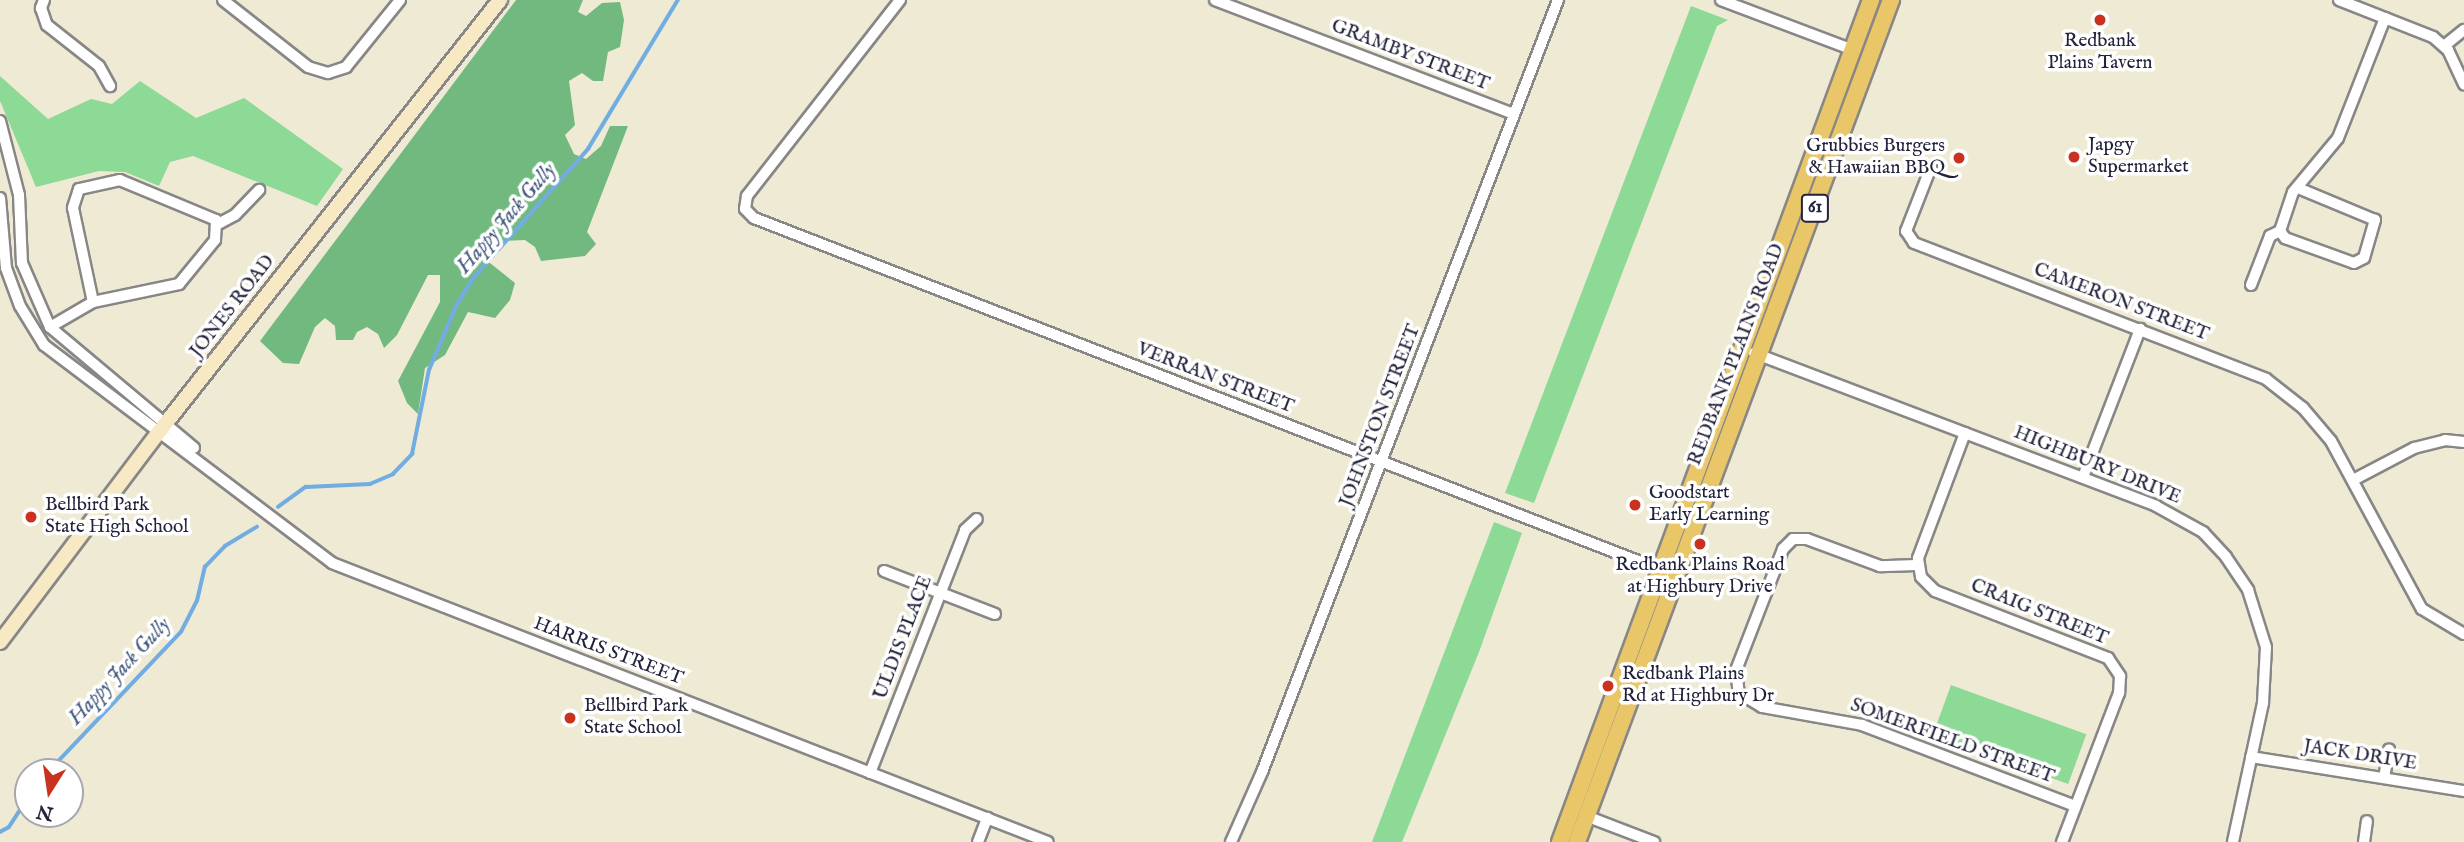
<!DOCTYPE html>
<style>
body{margin:0}
#map{position:relative;width:2464px;height:842px;overflow:hidden;background:#efead3;font-family:"IM FELL English",serif}
div>[style]{position:absolute}
.green>*{inset:0;background:#8dd996;transform-origin:0 0}
.forest>*{inset:0;background:#72b97f}
.stream>*{height:3.5px;margin:-1.75px;padding:0 1.75px;transform-origin:1.75px;border-radius:1.75px;background:#71ace2}
.roads{filter:drop-shadow(2px 0 #888687) drop-shadow(-2px 0 #888687) drop-shadow(0 2px #888687) drop-shadow(0 -2px #888687)}
.street>*{height:10px;margin:-5px;padding:0 5px;transform-origin:5px;border-radius:5px;background:#fff}
.secondary>*{height:14px;margin:-7px;padding:0 7px;transform-origin:7px;border-radius:7px;background:#f6e9c3}
.primary>*{height:16px;margin:-8px;padding:0 8px;transform-origin:8px;border-radius:8px;background:#e9c769}
.dots>*{width:19px;height:19px;translate:-50% -50%;box-sizing:border-box;border:4px solid #fff;border-radius:50%}
span{translate:-50% -50%;white-space:nowrap;text-align:center;line-height:1.15;-webkit-text-stroke:7px #fff;paint-order:stroke}
.shield-label span{padding:2px 5px;background:#fff;border:2px solid;border-radius:5px;-webkit-text-stroke-width:0}
.shield-label{font-size:18px;color:#22223b;font-weight:700}
.poi-label{font-size:19px;color:#22223b}
.left{translate:0 -50%;text-align:left}
.right{translate:-100% -50%;text-align:right}
.street-label{font-size:19px;color:#22223b}
.water-label{font-size:21px;color:#42597e;font-style:italic}
.north{position:absolute;left:14px;top:758px;width:70px;height:70px;box-sizing:border-box;background:#fff;border:2px solid #a7a7b1;border-radius:50%;rotate:192deg;font-size:19px;font-weight:700;line-height:28px;text-align:center;color:#22223b}
.north::after{content:'';display:block;margin:auto;width:24px;height:32px;background:#c8321e;clip-path:polygon(50% 0,100% 100%,50% 72%,0 100%)}
</style>
<div id="map">
<div class="green">
<i style="clip-path:polygon(1691px 6px,1728px 20px,1717px 26px,1534px 503px,1505px 493px)"></i>
<i style="clip-path:polygon(0 76px,48px 119px,91px 99px,112px 104px,140px 81px,196px 118px,244px 98px,343px 169px,317px 206px,193px 156px,170px 162px,159px 186px,125px 172px,99px 171px,36px 187px,0 101px)"></i>
<i style="clip-path:polygon(1494px 522px,1522px 533px,1479px 652px,1402px 842px,1372px 842px)"></i>
<i style="left:1951px;top:685px;width:144px;height:53px;rotate:20deg"></i>
</div>
<div class="forest">
<i style="clip-path:polygon(516px 0,583px 0,578px 12px,586px 16px,602px 3px,620px 2px,624px 20px,620px 47px,608px 52px,603px 81px,593px 81px,582px 73px,569px 81px,575px 125px,565px 135px,574px 154px,586px 159px,601px 146px,610px 126px,628px 126px,587px 232px,596px 244px,585px 256px,541px 261px,535px 247px,525px 240px,500px 241px,485px 259px,515px 283px,510px 300px,495px 318px,468px 312px,445px 355px,425px 368px,418px 414px,407px 403px,398px 381px,440px 302px,440px 275px,428px 275px,397px 335px,384px 348px,378px 334px,367px 327px,357px 332px,353px 340px,336px 340px,335px 326px,325px 318px,315px 327px,299px 364px,283px 363px,260px 341px)"></i>
</div>
<div class="stream">
<i style="left:278px;top:507px;width:34px;rotate:-36deg"></i>
<i style="left:306px;top:487px;width:64px;rotate:-2.7deg"></i>
<i style="left:370px;top:484px;width:25px;rotate:-23deg"></i>
<i style="left:393px;top:474px;width:28px;rotate:-46deg"></i>
<i style="left:412px;top:454px;width:86px;rotate:-78.6deg"></i>
<i style="left:429px;top:370px;width:69px;rotate:-67.1deg"></i>
<i style="left:456px;top:306px;width:36px;rotate:-58deg"></i>
<i style="left:475px;top:276px;width:170px;rotate:-48.3deg"></i>
<i style="left:588px;top:149px;width:174px;rotate:-58.9deg"></i>
<i style="left:48px;top:772px;width:193px;rotate:-46.5deg"></i>
<i style="left:181px;top:632px;width:35px;rotate:-63deg"></i>
<i style="left:197px;top:601px;width:35px;rotate:-77deg"></i>
<i style="left:205px;top:567px;width:29px;rotate:-46deg"></i>
<i style="left:225px;top:546px;width:37px;rotate:-31deg"></i>
<i style="left:0;top:832px;width:10px;rotate:-29deg"></i>
<i style="left:9px;top:827px;width:35px;rotate:-57deg"></i>
</div>
<div class="roads">
<div class="street">
<i style="left:44px;top:0;width:9px;rotate:111deg"></i>
<i style="left:41px;top:8px;width:18px;rotate:71deg"></i>
<i style="left:47px;top:25px;width:66px;rotate:38.3deg"></i>
<i style="left:99px;top:66px;width:23px;rotate:61deg"></i>
<i style="left:223px;top:0;width:108px;rotate:38.2deg"></i>
<i style="left:308px;top:67px;width:21px;rotate:17deg"></i>
<i style="left:328px;top:73px;width:19px;rotate:-18deg"></i>
<i style="left:346px;top:67px;width:86px;rotate:-51.1deg"></i>
<i style="left:900px;top:0;width:249px;rotate:128deg"></i>
<i style="left:747px;top:196px;width:13px;rotate:99deg"></i>
<i style="left:745px;top:209px;width:13px;rotate:45deg"></i>
<i style="left:754px;top:218px;width:978px;rotate:21.21deg"></i>
<i style="left:1215px;top:0;width:320px;rotate:20.9deg"></i>
<i style="left:1721px;top:0;width:141px;rotate:20.7deg"></i>
<i style="left:2339px;top:0;width:101px;rotate:21.5deg"></i>
<i style="left:2433px;top:37px;width:20px;rotate:41deg"></i>
<i style="left:2448px;top:50px;width:38px;rotate:65deg"></i>
<i style="left:2444px;top:46px;width:26px;rotate:-39deg"></i>
<i style="left:0;top:121px;width:76px;rotate:75.6deg"></i>
<i style="left:19px;top:195px;width:68px;rotate:87.5deg"></i>
<i style="left:22px;top:263px;width:70px;rotate:66.4deg"></i>
<i style="left:50px;top:327px;width:188px;rotate:40deg"></i>
<i style="left:1931px;top:167px;width:69px;rotate:111.3deg"></i>
<i style="left:1906px;top:231px;width:14px;rotate:56deg"></i>
<i style="left:1914px;top:243px;width:377px;rotate:21.1deg"></i>
<i style="left:2266px;top:379px;width:47px;rotate:38.1deg"></i>
<i style="left:2303px;top:408px;width:43px;rotate:49.7deg"></i>
<i style="left:2331px;top:441px;width:191px;rotate:61.6deg"></i>
<i style="left:2422px;top:609px;width:49px;rotate:30.8deg"></i>
<i style="left:0;top:198px;width:70px;rotate:85.1deg"></i>
<i style="left:6px;top:268px;width:40px;rotate:69.8deg"></i>
<i style="left:20px;top:306px;width:46px;rotate:58.4deg"></i>
<i style="left:44px;top:345px;width:361px;rotate:37.1deg"></i>
<i style="left:332px;top:563px;width:768px;rotate:21.29deg"></i>
<i style="left:218px;top:224px;width:19px;rotate:-28deg"></i>
<i style="left:235px;top:215px;width:35px;rotate:-46deg"></i>
<i style="left:2280px;top:231px;width:41px;rotate:-71.6deg"></i>
<i style="left:2293px;top:192px;width:70px;rotate:-50.2deg"></i>
<i style="left:2338px;top:138px;width:129px;rotate:-68.6deg"></i>
<i style="left:2280px;top:231px;width:9px;rotate:54deg"></i>
<i style="left:2285px;top:238px;width:73px;rotate:19.9deg"></i>
<i style="left:2354px;top:263px;width:11px;rotate:-27deg"></i>
<i style="left:2364px;top:258px;width:40px;rotate:-74deg"></i>
<i style="left:2375px;top:220px;width:83px;rotate:-157.4deg"></i>
<i style="left:2251px;top:285px;width:53px;rotate:-68.8deg"></i>
<i style="left:2270px;top:236px;width:11px;rotate:-27deg"></i>
<i style="left:50px;top:327px;width:50px;rotate:-30.2deg"></i>
<i style="left:93px;top:302px;width:88px;rotate:-11.8deg"></i>
<i style="left:179px;top:284px;width:57px;rotate:-50.7deg"></i>
<i style="left:215px;top:240px;width:20px;rotate:-87deg"></i>
<i style="left:216px;top:220px;width:104px;rotate:-157.4deg"></i>
<i style="left:120px;top:180px;width:42px;rotate:167.6deg"></i>
<i style="left:79px;top:189px;width:20px;rotate:108deg"></i>
<i style="left:73px;top:208px;width:96px;rotate:78deg"></i>
<i style="left:1754px;top:353px;width:430px;rotate:20.8deg"></i>
<i style="left:2156px;top:506px;width:54px;rotate:29deg"></i>
<i style="left:2203px;top:532px;width:34px;rotate:47deg"></i>
<i style="left:2226px;top:557px;width:40px;rotate:56deg"></i>
<i style="left:2248px;top:590px;width:60px;rotate:72.5deg"></i>
<i style="left:2266px;top:647px;width:56px;rotate:93.1deg"></i>
<i style="left:2263px;top:703px;width:142px;rotate:102.2deg"></i>
<i style="left:1965px;top:433px;width:134px;rotate:110.6deg"></i>
<i style="left:1918px;top:558px;width:19px;rotate:81deg"></i>
<i style="left:1921px;top:577px;width:20px;rotate:45deg"></i>
<i style="left:1935px;top:591px;width:186px;rotate:21.2deg"></i>
<i style="left:2108px;top:658px;width:22px;rotate:56deg"></i>
<i style="left:2120px;top:676px;width:17px;rotate:93deg"></i>
<i style="left:2119px;top:693px;width:160px;rotate:110.9deg"></i>
<i style="left:2083px;top:477px;width:159px;rotate:-68.9deg"></i>
<i style="left:2355px;top:479px;width:67px;rotate:-27.7deg"></i>
<i style="left:2414px;top:448px;width:32px;rotate:-14deg"></i>
<i style="left:2445px;top:440px;width:19px;rotate:6deg"></i>
<i style="left:1917px;top:565px;width:37px;rotate:178deg"></i>
<i style="left:1880px;top:566px;width:78px;rotate:-159.7deg"></i>
<i style="left:1807px;top:539px;width:14px;rotate:180deg"></i>
<i style="left:1793px;top:539px;width:14px;rotate:135deg"></i>
<i style="left:1783px;top:549px;width:130px;rotate:111.2deg"></i>
<i style="left:1736px;top:670px;width:23px;rotate:83deg"></i>
<i style="left:1739px;top:693px;width:27px;rotate:31deg"></i>
<i style="left:1762px;top:707px;width:102px;rotate:10.2deg"></i>
<i style="left:1862px;top:725px;width:228px;rotate:20.8deg"></i>
<i style="left:884px;top:571px;width:119px;rotate:21.2deg"></i>
<i style="left:2251px;top:757px;width:216px;rotate:9.1deg"></i>
<i style="left:870px;top:773px;width:261px;rotate:-68.6deg"></i>
<i style="left:965px;top:530px;width:16px;rotate:-43deg"></i>
<i style="left:2384px;top:778px;width:29px;rotate:-80deg"></i>
<i style="left:1586px;top:816px;width:73px;rotate:20.9deg"></i>
<i style="left:978px;top:842px;width:26px;rotate:-69deg"></i>
<i style="left:1231px;top:842px;width:77px;rotate:-66.1deg"></i>
<i style="left:1262px;top:772px;width:827px;rotate:-69.02deg"></i>
<i style="left:2364px;top:842px;width:21px;rotate:-82deg"></i>
</div>
<div class="secondary">
<i style="left:0;top:642px;width:262px;rotate:-52.9deg"></i>
<i style="left:158px;top:433px;width:552px;rotate:-51.7deg"></i>
</div>
<div class="primary">
<i style="left:1560px;top:842px;width:898px;rotate:-69.73deg"></i>
<i style="left:1577px;top:842px;width:899px;rotate:-69.55deg"></i>
</div>
</div>
<div class="dots">
<i style="left:2100px;top:20px;background:#c8321e"></i>
<i style="left:2074px;top:157px;background:#c8321e"></i>
<i style="left:1959px;top:158px;background:#c8321e"></i>
<i style="left:1635px;top:505px;background:#c8321e"></i>
<i style="left:31px;top:517px;background:#c8321e"></i>
<i style="left:1700px;top:544px;background:#c8321e"></i>
<i style="left:1608px;top:686px;background:#c8321e"></i>
<i style="left:570px;top:718px;background:#c8321e"></i>
</div>
<div class="shield-label">
<span style="left:1815px;top:208px">61</span>
</div>
<div class="poi-label">
<span style="left:2100px;top:53px">Redbank<br>Plains Tavern</span>
<span class="left" style="left:2088px;top:157px">Japgy<br>Supermarket</span>
<span class="right" style="left:1945px;top:158px">Grubbies Burgers<br>&amp; Hawaiian BBQ</span>
<span class="left" style="left:1649px;top:505px">Goodstart<br>Early Learning</span>
<span class="left" style="left:45px;top:517px">Bellbird Park<br>State High School</span>
<span style="left:1700px;top:577px">Redbank Plains Road<br>at Highbury Drive</span>
<span class="left" style="left:1622px;top:686px">Redbank Plains<br>Rd at Highbury Dr</span>
<span class="left" style="left:584px;top:718px">Bellbird Park<br>State School</span>
</div>
<div class="street-label">
<span style="left:1410px;top:56px;rotate:21deg">GRAMBY STREET</span>
<span style="left:2121px;top:303px;rotate:21deg">CAMERON STREET</span>
<span style="left:233px;top:307px;rotate:-52deg">JONES ROAD</span>
<span style="left:1737px;top:355px;rotate:-69deg">REDBANK PLAINS ROAD</span>
<span style="left:1215px;top:379px;rotate:21deg">VERRAN STREET</span>
<span style="left:1381px;top:416px;rotate:-69deg">JOHNSTON STREET</span>
<span style="left:2097px;top:466px;rotate:22deg">HIGHBURY DRIVE</span>
<span style="left:2039px;top:613px;rotate:22deg">CRAIG STREET</span>
<span style="left:904px;top:638px;rotate:-69deg">ULDIS PLACE</span>
<span style="left:608px;top:652px;rotate:21deg">HARRIS STREET</span>
<span style="left:1952px;top:742px;rotate:20deg">SOMERFIELD STREET</span>
<span style="left:2360px;top:756px;rotate:9deg">JACK DRIVE</span>
</div>
<div class="water-label">
<span style="left:507px;top:219px;rotate:-49deg">Happy Jack Gully</span>
<span style="left:120px;top:672px;rotate:-47deg">Happy Jack Gully</span>
</div>
<div class="north">N</div>
</div>
